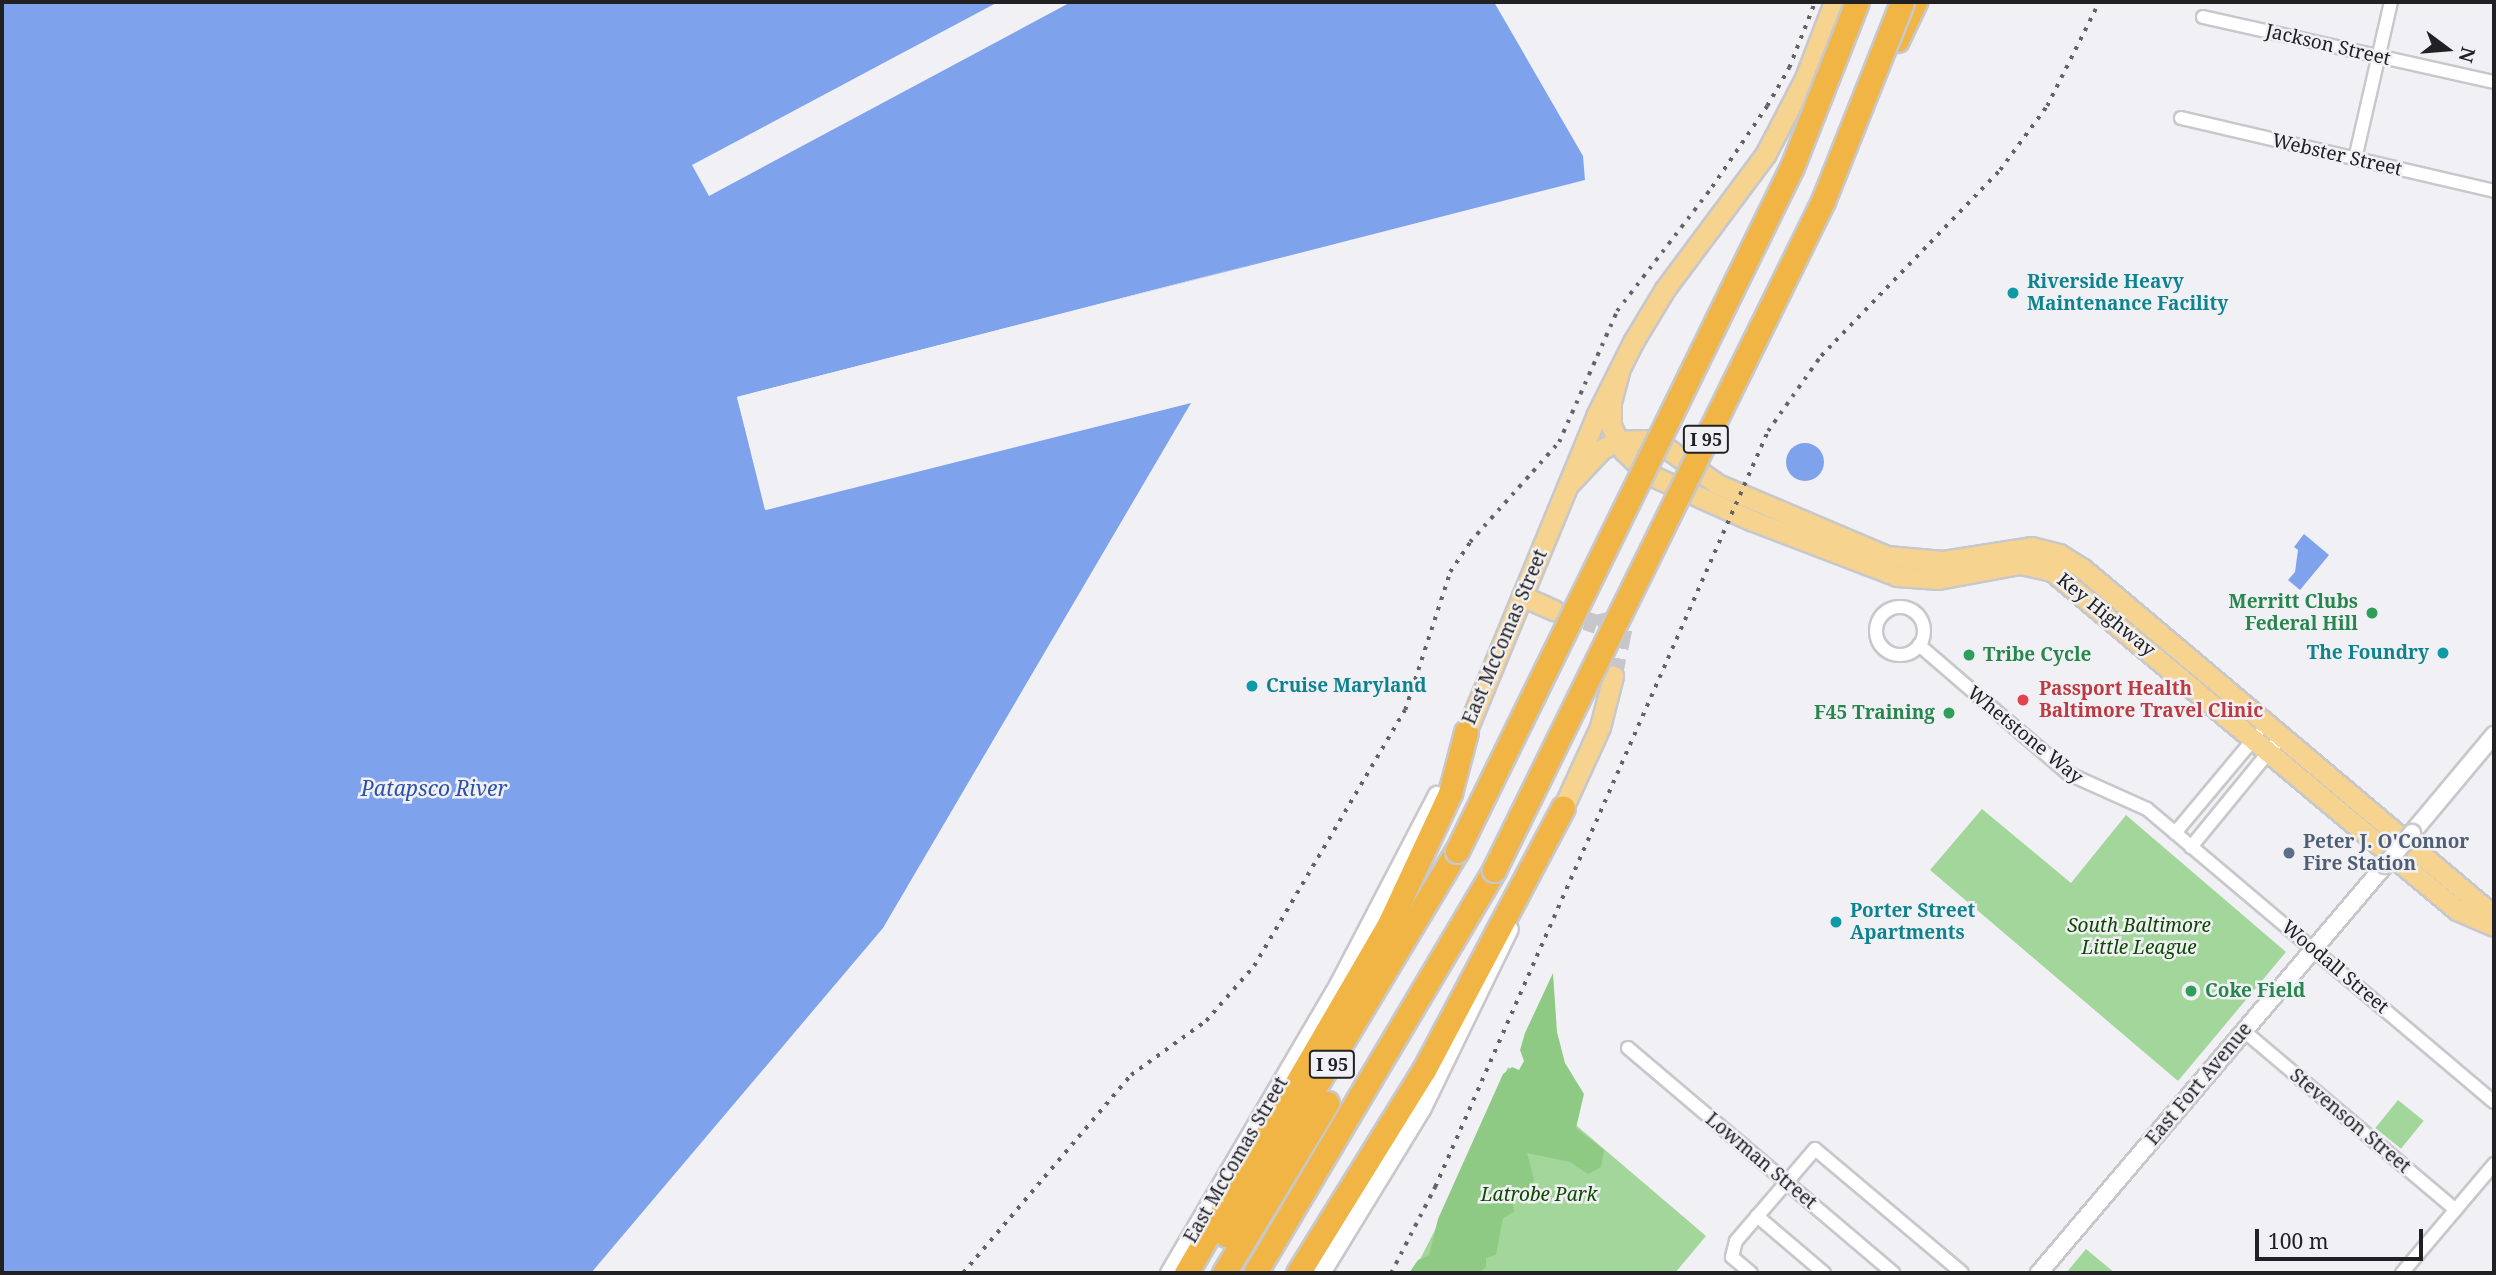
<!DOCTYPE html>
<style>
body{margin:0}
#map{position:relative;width:2496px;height:1275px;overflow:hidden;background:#f1f1f5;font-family:"Noto Serif",serif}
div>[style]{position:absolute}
.green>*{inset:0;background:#a3d69b;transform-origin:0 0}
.forest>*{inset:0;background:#8eca84}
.water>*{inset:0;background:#7fa2ec}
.round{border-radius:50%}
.pier>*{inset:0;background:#f1f1f5}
.primary-tunnel>*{height:19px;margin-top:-9.5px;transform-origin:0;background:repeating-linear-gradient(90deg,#c7c7cb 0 19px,transparent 0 29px)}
.roads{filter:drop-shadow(2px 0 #c8c8cc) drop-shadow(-2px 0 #c8c8cc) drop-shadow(0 2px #c8c8cc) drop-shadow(0 -2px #c8c8cc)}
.minor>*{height:12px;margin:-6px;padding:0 6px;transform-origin:6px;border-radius:6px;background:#fff}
.minor>.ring{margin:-6px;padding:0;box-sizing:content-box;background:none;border:12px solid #fff;border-radius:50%}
.tertiary>*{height:16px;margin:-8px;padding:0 8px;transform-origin:8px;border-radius:8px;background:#fff}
.primary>*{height:19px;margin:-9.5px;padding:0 9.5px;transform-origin:9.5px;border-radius:9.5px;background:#f6d38f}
.motorway>*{height:23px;margin:-11.5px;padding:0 11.5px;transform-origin:11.5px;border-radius:11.5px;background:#f0b544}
.rail>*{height:3.5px;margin-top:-1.75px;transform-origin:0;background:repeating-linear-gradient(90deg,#636366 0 3.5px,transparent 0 10.5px)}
.bridges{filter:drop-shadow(2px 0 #c8c8cc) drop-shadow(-2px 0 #c8c8cc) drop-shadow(0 2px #c8c8cc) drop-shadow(0 -2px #c8c8cc)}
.tertiary-bridge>*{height:16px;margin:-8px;padding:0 8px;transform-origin:8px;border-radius:8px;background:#fff}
.motorway-bridge>*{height:23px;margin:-11.5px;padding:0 11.5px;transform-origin:11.5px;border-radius:11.5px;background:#f0b544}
.dots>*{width:19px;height:19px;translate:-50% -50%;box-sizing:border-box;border:4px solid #f1f1f5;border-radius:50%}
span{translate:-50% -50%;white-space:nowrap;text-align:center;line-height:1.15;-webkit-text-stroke:5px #f1f1f5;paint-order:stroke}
.shield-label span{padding:2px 5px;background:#f1f1f5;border:2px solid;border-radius:5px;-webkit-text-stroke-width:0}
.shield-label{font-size:18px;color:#212123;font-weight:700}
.street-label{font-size:19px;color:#212123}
.culture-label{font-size:19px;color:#0d838f;font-weight:700}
.left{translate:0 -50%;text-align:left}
.right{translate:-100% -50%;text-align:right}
.leisure-label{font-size:19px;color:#27864d;font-weight:700}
.health-label{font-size:19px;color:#be3a42;font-weight:700}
.service-label{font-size:19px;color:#4e5e75;font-weight:700}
.park-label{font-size:19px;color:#0c4901;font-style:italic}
.water-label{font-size:21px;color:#2c51a7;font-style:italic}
.frame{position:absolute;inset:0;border:4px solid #212123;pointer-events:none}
.north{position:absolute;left:2412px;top:14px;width:70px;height:70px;-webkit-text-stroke:5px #f1f1f5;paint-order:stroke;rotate:106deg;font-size:19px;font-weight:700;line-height:28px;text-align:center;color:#212123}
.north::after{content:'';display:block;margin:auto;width:24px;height:32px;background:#212123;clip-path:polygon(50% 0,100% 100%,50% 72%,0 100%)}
.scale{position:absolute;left:2255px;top:1229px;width:168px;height:32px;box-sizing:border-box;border:4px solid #212123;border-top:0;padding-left:9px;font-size:21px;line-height:24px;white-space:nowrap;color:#212123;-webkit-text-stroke:5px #f1f1f5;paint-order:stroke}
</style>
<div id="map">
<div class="green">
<i style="clip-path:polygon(1982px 809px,2071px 883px,2126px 815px,2286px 952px,2178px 1081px,1930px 870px)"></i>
<i style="clip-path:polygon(1508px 1067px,1706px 1236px,1675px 1273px,1413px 1273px,1454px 1193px)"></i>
<i style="left:2398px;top:1100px;width:33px;height:36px;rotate:39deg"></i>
<i style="clip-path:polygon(2086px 1249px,2115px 1273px,2066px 1273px)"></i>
</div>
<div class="forest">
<i style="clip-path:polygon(1553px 973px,1557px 1032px,1565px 1063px,1584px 1094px,1576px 1128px,1604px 1150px,1601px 1167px,1588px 1174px,1570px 1162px,1527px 1153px,1534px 1180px,1528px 1192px,1512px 1197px,1514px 1212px,1503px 1218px,1496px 1255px,1486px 1258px,1486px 1267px,1479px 1273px,1409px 1273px,1418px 1260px,1429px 1255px,1438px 1219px,1503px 1074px,1512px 1067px,1519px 1070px,1524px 1061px,1520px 1050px,1525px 1033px)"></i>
</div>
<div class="water">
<i style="clip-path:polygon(2px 2px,1494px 2px,1583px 156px,1585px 180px,737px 397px,766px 510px,1191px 403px,883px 928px,591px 1273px,2px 1273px)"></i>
<i class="round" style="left:1786px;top:443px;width:38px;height:38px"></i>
<i style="clip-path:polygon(2304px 534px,2329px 555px,2300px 590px,2288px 580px,2295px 572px,2298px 550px,2294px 547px)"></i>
</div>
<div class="pier">
<i style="clip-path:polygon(998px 2px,1071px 2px,709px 196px,692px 165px)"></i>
<i style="clip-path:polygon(1277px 258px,741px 399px,768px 506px,1193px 400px,765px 510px,737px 397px)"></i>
</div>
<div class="primary-tunnel">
<i style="left:1558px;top:611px;width:41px;rotate:18.4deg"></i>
<i style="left:1597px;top:624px;width:30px;rotate:-15deg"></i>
<i style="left:1613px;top:676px;width:54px;rotate:-78.3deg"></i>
</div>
<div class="roads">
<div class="minor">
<i style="left:2203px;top:17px;width:298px;rotate:12.6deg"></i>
<i style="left:2181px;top:118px;width:321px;rotate:13.1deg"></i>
<i style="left:2355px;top:159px;width:161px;rotate:-77.1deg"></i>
<i class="ring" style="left:1876px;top:607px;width:36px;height:36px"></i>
<i style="left:1919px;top:645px;width:198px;rotate:40.7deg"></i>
<i style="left:2069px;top:774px;width:85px;rotate:24.2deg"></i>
<i style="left:2147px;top:809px;width:454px;rotate:40.2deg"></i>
<i style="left:2175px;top:833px;width:128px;rotate:-50.1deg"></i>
<i style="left:2191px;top:847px;width:142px;rotate:-50.7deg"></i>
<i style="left:2244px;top:1031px;width:277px;rotate:40.2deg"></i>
<i style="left:1628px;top:1048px;width:348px;rotate:40.3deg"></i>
<i style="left:1757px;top:1216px;width:88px;rotate:40.4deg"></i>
<i style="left:1751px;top:1273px;width:25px;rotate:-140deg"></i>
<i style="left:1732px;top:1257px;width:16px;rotate:-76deg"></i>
<i style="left:1736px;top:1241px;width:121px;rotate:-49.3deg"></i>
<i style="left:1815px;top:1149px;width:192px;rotate:40.1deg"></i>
<i style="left:2402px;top:1273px;width:143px;rotate:-49.8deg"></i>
</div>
<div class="tertiary">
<i style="left:2412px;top:833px;width:128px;rotate:-50.1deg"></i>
<i style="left:1169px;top:1273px;width:336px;rotate:-59.6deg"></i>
<i style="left:1339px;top:983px;width:212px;rotate:-62.5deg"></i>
<i style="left:1322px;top:1273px;width:191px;rotate:-58.5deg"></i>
<i style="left:1422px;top:1110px;width:201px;rotate:-64.1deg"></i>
<i style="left:2039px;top:1273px;width:535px;rotate:-49.7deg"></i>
</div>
<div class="primary">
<i style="left:1619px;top:372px;width:31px;rotate:105deg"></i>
<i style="left:1611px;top:402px;width:24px;rotate:90deg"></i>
<i style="left:1611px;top:426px;width:28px;rotate:63deg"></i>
<i style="left:1624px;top:451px;width:33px;rotate:44deg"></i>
<i style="left:1648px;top:474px;width:115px;rotate:24.1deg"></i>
<i style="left:1753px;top:521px;width:154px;rotate:20.9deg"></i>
<i style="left:1897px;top:576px;width:41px;rotate:4.2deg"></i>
<i style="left:1938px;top:579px;width:83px;rotate:-10.4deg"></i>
<i style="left:2020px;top:564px;width:33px;rotate:12deg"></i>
<i style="left:2052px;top:571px;width:528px;rotate:39.93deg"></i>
<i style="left:2457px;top:910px;width:40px;rotate:23.4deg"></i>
<i style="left:1569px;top:484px;width:48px;rotate:-46.7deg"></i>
<i style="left:1602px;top:449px;width:17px;rotate:-28deg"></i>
<i style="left:1617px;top:441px;width:27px;rotate:-2deg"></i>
<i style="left:1644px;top:440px;width:26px;rotate:21deg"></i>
<i style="left:1668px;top:449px;width:60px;rotate:35.5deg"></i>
<i style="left:1717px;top:484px;width:185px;rotate:23deg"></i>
<i style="left:1887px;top:556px;width:56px;rotate:5.1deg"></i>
<i style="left:1943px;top:561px;width:89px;rotate:-9deg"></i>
<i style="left:2031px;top:547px;width:29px;rotate:14deg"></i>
<i style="left:2059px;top:554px;width:28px;rotate:32deg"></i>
<i style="left:2083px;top:569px;width:538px;rotate:40.17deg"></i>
<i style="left:1522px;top:596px;width:35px;rotate:24deg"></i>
<i style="left:1466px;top:732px;width:342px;rotate:-67.6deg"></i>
<i style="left:1596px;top:416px;width:83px;rotate:-63.4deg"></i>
<i style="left:1633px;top:342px;width:62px;rotate:-58.9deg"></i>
<i style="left:1665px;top:289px;width:167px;rotate:-53.3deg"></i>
<i style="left:1765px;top:155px;width:87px;rotate:-62.5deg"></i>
<i style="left:1805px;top:78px;width:81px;rotate:-69.1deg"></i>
<i style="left:1563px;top:808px;width:89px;rotate:-65.4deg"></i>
<i style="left:1600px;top:727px;width:53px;rotate:-75.7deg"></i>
</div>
<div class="motorway">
<i style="left:1897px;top:40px;width:42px;rotate:-64.7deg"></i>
<i style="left:1226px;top:1235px;width:448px;rotate:-59deg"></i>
<i style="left:1186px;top:1273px;width:404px;rotate:-59.8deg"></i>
<i style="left:1389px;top:924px;width:145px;rotate:-65deg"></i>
<i style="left:1450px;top:793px;width:63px;rotate:-75.3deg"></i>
<i style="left:1224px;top:1273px;width:199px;rotate:-58.8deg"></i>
<i style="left:1255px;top:1273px;width:469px;rotate:-59.3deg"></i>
<i style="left:1298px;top:1273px;width:239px;rotate:-58.2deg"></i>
<i style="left:1424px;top:1070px;width:297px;rotate:-62.1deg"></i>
</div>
</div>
<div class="rail">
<i style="left:963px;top:1273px;width:260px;rotate:-49.7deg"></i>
<i style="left:1131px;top:1075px;width:92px;rotate:-35.8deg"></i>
<i style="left:1206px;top:1021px;width:73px;rotate:-48.9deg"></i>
<i style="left:1254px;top:966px;width:297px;rotate:-59.5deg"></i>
<i style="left:1405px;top:710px;width:145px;rotate:-71.9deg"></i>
<i style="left:1450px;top:572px;width:36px;rotate:-56deg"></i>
<i style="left:1470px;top:542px;width:134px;rotate:-48.3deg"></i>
<i style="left:1559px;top:442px;width:143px;rotate:-66.1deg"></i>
<i style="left:1617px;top:311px;width:156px;rotate:-52.5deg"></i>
<i style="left:1712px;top:187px;width:98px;rotate:-55.8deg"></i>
<i style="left:1767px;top:106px;width:44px;rotate:-59.9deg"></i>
<i style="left:1789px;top:68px;width:71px;rotate:-68.5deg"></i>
<i style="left:1391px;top:1273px;width:97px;rotate:-62.9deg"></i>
<i style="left:1435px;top:1187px;width:826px;rotate:-66.23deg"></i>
<i style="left:1768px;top:431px;width:92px;rotate:-54.8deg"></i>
<i style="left:1821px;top:356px;width:258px;rotate:-46.1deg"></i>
<i style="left:2000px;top:170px;width:79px;rotate:-53.7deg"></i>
<i style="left:2047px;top:106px;width:116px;rotate:-63.4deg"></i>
</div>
<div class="bridges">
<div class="tertiary-bridge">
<i style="left:2385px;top:865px;width:42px;rotate:-49.8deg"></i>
</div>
<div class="motorway-bridge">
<i style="left:1457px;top:851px;width:762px;rotate:-63.91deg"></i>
<i style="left:1792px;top:167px;width:177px;rotate:-68.5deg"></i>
<i style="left:1494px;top:870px;width:746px;rotate:-63.81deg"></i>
<i style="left:1823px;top:201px;width:214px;rotate:-68.3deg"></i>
</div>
</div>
<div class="dots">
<i style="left:2013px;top:293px;background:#0f9aa8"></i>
<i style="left:2372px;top:613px;background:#2e9e5b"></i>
<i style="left:2443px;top:653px;background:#0f9aa8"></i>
<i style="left:1969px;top:655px;background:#2e9e5b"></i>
<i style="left:1252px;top:686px;background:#0f9aa8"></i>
<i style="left:2023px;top:700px;background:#e0444e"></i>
<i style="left:1949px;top:713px;background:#2e9e5b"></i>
<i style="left:2289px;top:853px;background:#5c6f8a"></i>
<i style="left:1836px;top:922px;background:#0f9aa8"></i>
<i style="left:2191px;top:991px;background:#2e9e5b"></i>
</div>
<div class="shield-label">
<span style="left:1706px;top:439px">I 95</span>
<span style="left:1332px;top:1064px">I 95</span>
</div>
<div class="street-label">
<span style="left:2328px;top:45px;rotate:13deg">Jackson Street</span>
<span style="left:2337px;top:155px;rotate:13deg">Webster Street</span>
<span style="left:2106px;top:615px;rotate:39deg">Key Highway</span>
<span style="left:1505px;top:637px;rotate:-67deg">East McComas Street</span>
<span style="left:2025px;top:735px;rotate:39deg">Whetstone Way</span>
<span style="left:2335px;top:967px;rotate:40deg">Woodall Street</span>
<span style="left:2199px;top:1084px;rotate:-50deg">East Fort Avenue</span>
<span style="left:2350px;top:1121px;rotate:40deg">Stevenson Street</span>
<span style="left:1236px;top:1160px;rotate:-60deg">East McComas Street</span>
<span style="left:1761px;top:1161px;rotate:40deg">Lowman Street</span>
</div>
<div class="culture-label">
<span class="left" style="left:2027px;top:293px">Riverside Heavy<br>Maintenance Facility</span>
<span class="right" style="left:2429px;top:653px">The Foundry</span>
<span class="left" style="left:1266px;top:686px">Cruise Maryland</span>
<span class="left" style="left:1850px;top:922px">Porter Street<br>Apartments</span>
</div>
<div class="leisure-label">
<span class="right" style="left:2358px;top:613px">Merritt Clubs<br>Federal Hill</span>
<span class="left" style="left:1983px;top:655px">Tribe Cycle</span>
<span class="right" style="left:1935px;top:713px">F45 Training</span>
<span class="left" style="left:2205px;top:991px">Coke Field</span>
</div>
<div class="health-label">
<span class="left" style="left:2039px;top:700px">Passport Health<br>Baltimore Travel Clinic</span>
</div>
<div class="service-label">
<span class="left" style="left:2303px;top:853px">Peter J. O'Connor<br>Fire Station</span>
</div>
<div class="park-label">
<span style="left:2139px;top:937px">South Baltimore<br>Little League</span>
<span style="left:1539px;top:1195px">Latrobe Park</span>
</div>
<div class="water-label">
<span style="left:434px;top:788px">Patapsco River</span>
</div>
<div class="frame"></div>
<div class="north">N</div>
<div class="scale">100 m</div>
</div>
